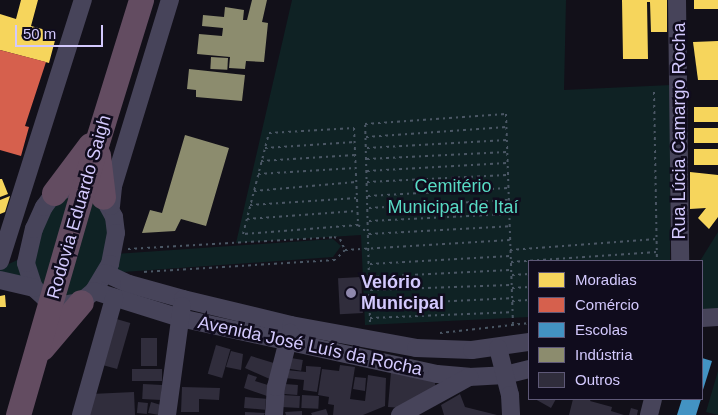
<!DOCTYPE html>
<meta charset="utf-8">
<style>
body{margin:0}
#map{position:relative;width:718px;height:415px;overflow:hidden;background:#121019;font-family:Arial,sans-serif}
div>[style]{position:absolute}
.green>*{inset:0;background:#0f2224}
.homes>*{inset:0;background:#f6d55c;transform-origin:0 0}
.shops>*{inset:0;background:#d6604d}
.schools>*{inset:0;background:#4393c3}
.industry>*{inset:0;background:#8c8c6e;transform-origin:0 0}
.building>*{inset:0;background:#302d3c;transform-origin:0 0}
.path>*{height:2px;margin-top:-1px;transform-origin:0;background:repeating-linear-gradient(90deg,#4b5765 0 2.5px,transparent 0 6.5px)}
.minor>*{height:18px;margin:-9px;padding:0 9px;transform-origin:9px;border-radius:9px;background:#47445a}
.highway>*{height:25px;margin:-12.5px;padding:0 12.5px;transform-origin:12.5px;border-radius:12.5px;background:#634c61}
.dots>*{width:14px;height:14px;translate:-50% -50%;box-sizing:border-box;border:2px solid #100c1d;border-radius:50%}
span{translate:-50% -50%;white-space:nowrap;text-align:center;line-height:1.15;-webkit-text-stroke:5px #100c1d;paint-order:stroke}
.street-label{font-size:18px;color:#d3c9fd}
.park-label{font-size:18px;color:#58dac4}
.poi-label{font-size:18px;color:#d3c9fd;font-weight:700}
.left{translate:0 -50%;text-align:left}
.legend{position:absolute;left:528px;top:260px;width:175px;height:140px;box-sizing:border-box;background:#100c1d;border:1px solid #5e5877;margin:0;padding:6px 9px;list-style:none;font-size:15px;color:#d3c9fd}
.legend li{display:flex;align-items:center;gap:10px;height:25px}
.legend b{width:25px;border:1px solid #5e5877}
.scale{position:absolute;left:15px;top:25px;width:88px;height:22px;box-sizing:border-box;border:2px solid #d3c9fd;border-top:0;padding-left:6px;font-size:15px;line-height:18px;white-space:nowrap;color:#d3c9fd;-webkit-text-stroke:4px #100c1d;paint-order:stroke}
</style>
<div id="map">
<div class="green">
<i style="clip-path:polygon(292px 0,566px 0,564px 90px,671px 85px,670px 261px,529px 261px,529px 317px,365px 325px,361px 235px,236px 243px)"></i>
<i style="clip-path:polygon(69px 192px,50px 298px,33px 280px,34px 238px,47px 208px)"></i>
<i style="clip-path:polygon(86px 193px,102px 203px,113px 237px,90px 289px,64px 302px)"></i>
<i style="clip-path:polygon(718px 232px,718px 310px,702px 311px,700px 261px)"></i>
<i style="clip-path:polygon(333px 239px,341px 246px,333px 257px,109px 273px,115px 254px)"></i>
<i style="clip-path:polygon(24px 257px,30px 284px,0 278px,0 268px)"></i>
<i style="clip-path:polygon(718px 371px,718px 415px,706px 412px)"></i>
</div>
<div class="homes">
<i style="clip-path:polygon(21px 0,38px 0,31px 26px,57px 33px,49px 63px,0 50px,0 14px,16px 19px)"></i>
<i style="clip-path:polygon(622px 0,667px 0,667px 32px,651px 32px,650px 2px,647px 2px,648px 59px,623px 59px)"></i>
<i style="left:694px;top:0;width:24px;height:9px"></i>
<i style="clip-path:polygon(718px 41px,718px 80px,698px 80px,693px 42px)"></i>
<i style="left:694px;top:107px;width:24px;height:15px"></i>
<i style="left:694px;top:128px;width:24px;height:15px"></i>
<i style="left:694px;top:149px;width:24px;height:16px"></i>
<i style="clip-path:polygon(690px 172px,718px 175px,718px 217px,709px 229px,698px 218px,706px 208px,690px 209px)"></i>
<i style="clip-path:polygon(0 179px,2px 179px,8px 194px,0 197px)"></i>
<i style="clip-path:polygon(10px 196px,5px 212px,0 214px,0 200px)"></i>
<i style="clip-path:polygon(5px 295px,6px 307px,0 307px,0 296px)"></i>
</div>
<div class="shops">
<i style="clip-path:polygon(0 50px,46px 62px,25px 126px,29px 127px,21px 156px,0 150px)"></i>
</div>
<div class="schools">
<i style="clip-path:polygon(702px 358px,712px 361px,702px 393px)"></i>
<i style="clip-path:polygon(682px 399px,701px 399px,696px 415px,677px 415px)"></i>
</div>
<div class="industry">
<i style="clip-path:polygon(252px 0,267px 0,262px 22px,268px 23px,264px 62px,246px 61px,245px 69px,229px 68px,230px 57px,197px 54px,199px 34px,222px 36px,223px 28px,202px 26px,203px 15px,224px 17px,225px 7px,244px 10px,243px 20px,247px 20px)"></i>
<i style="left:211px;top:57px;width:17px;height:12px;rotate:3deg"></i>
<i style="clip-path:polygon(189px 69px,245px 75px,242px 101px,196px 97px,196px 90px,187px 89px)"></i>
<i style="clip-path:polygon(185px 135px,229px 148px,206px 226px,181px 219px,175px 231px,142px 233px,150px 210px,162px 213px)"></i>
</div>
<div class="building">
<i style="left:361px;top:277px;width:36px;height:23px;rotate:87deg"></i>
<i style="left:113px;top:318px;width:18px;height:48px;rotate:16deg"></i>
<i style="left:157px;top:338px;width:28px;height:16px;rotate:90deg"></i>
<i style="left:216px;top:345px;width:15px;height:30px;rotate:16deg"></i>
<i style="clip-path:polygon(231px 351px,243px 354px,241px 370px,226px 367px)"></i>
<i style="clip-path:polygon(251px 356px,277px 364px,272px 380px,245px 368px)"></i>
<i style="left:291px;top:358px;width:12px;height:11px;rotate:9deg"></i>
<i style="clip-path:polygon(340px 365px,355px 367px,350px 399px,365px 401px,368px 375px,386px 378px,385px 406px,363px 415px,333px 415px,334px 405px,328px 404px,329px 397px,318px 395px,322px 369px,339px 371px)"></i>
<i style="clip-path:polygon(306px 366px,321px 367px,317px 392px,303px 390px,304px 380px,285px 378px,286px 370px,306px 372px)"></i>
<i style="left:162px;top:369px;width:12px;height:30px;rotate:90deg"></i>
<i style="clip-path:polygon(391px 372px,434px 380px,436px 387px,403px 408px,388px 407px)"></i>
<i style="clip-path:polygon(248px 374px,257px 377px,255px 381px,271px 386px,267px 396px,244px 388px)"></i>
<i style="clip-path:polygon(355px 377px,366px 378px,365px 391px,353px 389px)"></i>
<i style="left:143px;top:384px;width:19px;height:15px;rotate:3deg"></i>
<i style="left:285px;top:384px;width:13px;height:10px;rotate:4deg"></i>
<i style="clip-path:polygon(182px 387px,220px 388px,219px 400px,199px 399px,199px 412px,181px 412px)"></i>
<i style="clip-path:polygon(134px 392px,135px 415px,86px 415px,91px 394px)"></i>
<i style="clip-path:polygon(460px 394px,465px 407px,497px 415px,444px 415px,441px 405px)"></i>
<i style="left:282px;top:395px;width:18px;height:12px;rotate:3deg"></i>
<i style="left:302px;top:395px;width:17px;height:13px;rotate:3deg"></i>
<i style="left:245px;top:397px;width:21px;height:11px;rotate:5deg"></i>
<i style="clip-path:polygon(535px 399px,556px 399px,551px 408px)"></i>
<i style="clip-path:polygon(573px 399px,591px 399px,590px 401px,612px 407px,611px 411px,624px 415px,569px 415px)"></i>
<i style="left:138px;top:402px;width:10px;height:11px;rotate:6deg"></i>
<i style="clip-path:polygon(151px 402px,161px 405px,159px 415px,148px 413px)"></i>
<i style="clip-path:polygon(631px 408px,638px 410px,637px 415px,629px 415px)"></i>
<i style="clip-path:polygon(326px 409px,328px 415px,312px 415px,311px 413px)"></i>
<i style="clip-path:polygon(302px 411px,302px 415px,286px 415px,285px 412px)"></i>
<i style="clip-path:polygon(245px 412px,265px 413px,264px 415px,245px 415px)"></i>
</div>
<div class="path">
<i style="left:654px;top:92px;width:169px;rotate:89deg"></i>
<i style="left:366px;top:137px;width:141px;rotate:-4.1deg"></i>
<i style="left:265px;top:148px;width:90px;rotate:-3.8deg"></i>
<i style="left:367px;top:148px;width:140px;rotate:-3.3deg"></i>
<i style="left:367px;top:159px;width:140px;rotate:-2.9deg"></i>
<i style="left:261px;top:161px;width:94px;rotate:-3.7deg"></i>
<i style="left:367px;top:171px;width:140px;rotate:-3.3deg"></i>
<i style="left:258px;top:174px;width:97px;rotate:-3.5deg"></i>
<i style="left:367px;top:182px;width:140px;rotate:-2.9deg"></i>
<i style="left:254px;top:191px;width:102px;rotate:-5deg"></i>
<i style="left:368px;top:196px;width:140px;rotate:-3.3deg"></i>
<i style="left:250px;top:205px;width:107px;rotate:-3.7deg"></i>
<i style="left:369px;top:208px;width:139px;rotate:-3.3deg"></i>
<i style="left:247px;top:219px;width:109px;rotate:-4.2deg"></i>
<i style="left:369px;top:221px;width:140px;rotate:-2.9deg"></i>
<i style="left:358px;top:225px;width:115px;rotate:175.5deg"></i>
<i style="left:243px;top:234px;width:104px;rotate:-75.6deg"></i>
<i style="left:269px;top:133px;width:85px;rotate:-3.4deg"></i>
<i style="left:354px;top:128px;width:97px;rotate:87.6deg"></i>
<i style="left:358px;top:225px;width:14px;rotate:39deg"></i>
<i style="left:369px;top:234px;width:141px;rotate:-3.2deg"></i>
<i style="left:128px;top:249px;width:206px;rotate:-3.3deg"></i>
<i style="left:334px;top:237px;width:6px;rotate:18deg"></i>
<i style="left:340px;top:239px;width:12px;rotate:66deg"></i>
<i style="left:345px;top:250px;width:14px;rotate:135deg"></i>
<i style="left:335px;top:260px;width:193px;rotate:176.4deg"></i>
<i style="left:345px;top:250px;width:165px;rotate:-3.5deg"></i>
<i style="left:510px;top:250px;width:147px;rotate:-4.3deg"></i>
<i style="left:511px;top:262px;width:146px;rotate:-3.9deg"></i>
<i style="left:370px;top:264px;width:140px;rotate:-3.3deg"></i>
<i style="left:512px;top:275px;width:17px;rotate:-3deg"></i>
<i style="left:370px;top:277px;width:140px;rotate:-2.9deg"></i>
<i style="left:512px;top:288px;width:17px;rotate:-3deg"></i>
<i style="left:370px;top:290px;width:141px;rotate:-2deg"></i>
<i style="left:512px;top:301px;width:17px;rotate:-3deg"></i>
<i style="left:370px;top:305px;width:142px;rotate:-2.8deg"></i>
<i style="left:370px;top:318px;width:142px;rotate:-2.4deg"></i>
<i style="left:370px;top:322px;width:198px;rotate:-91.4deg"></i>
<i style="left:365px;top:124px;width:141px;rotate:-4.1deg"></i>
<i style="left:506px;top:114px;width:210px;rotate:88.1deg"></i>
<i style="left:440px;top:333px;width:90px;rotate:-6.4deg"></i>
</div>
<div class="minor">
<i style="left:677px;top:0;width:261px;rotate:89.3deg"></i>
<i style="left:74px;top:187px;width:31px;rotate:19deg"></i>
<i style="left:103px;top:197px;width:23px;rotate:61deg"></i>
<i style="left:114px;top:217px;width:16px;rotate:83deg"></i>
<i style="left:116px;top:233px;width:32px;rotate:101deg"></i>
<i style="left:110px;top:264px;width:31px;rotate:121deg"></i>
<i style="left:94px;top:291px;width:17px;rotate:140deg"></i>
<i style="left:81px;top:302px;width:19px;rotate:171deg"></i>
<i style="left:62px;top:305px;width:20px;rotate:-156deg"></i>
<i style="left:44px;top:297px;width:13px;rotate:-138deg"></i>
<i style="left:34px;top:288px;width:26px;rotate:-108deg"></i>
<i style="left:26px;top:263px;width:35px;rotate:-77deg"></i>
<i style="left:34px;top:229px;width:24px;rotate:-66deg"></i>
<i style="left:44px;top:207px;width:17px;rotate:-54deg"></i>
<i style="left:54px;top:193px;width:21px;rotate:-17deg"></i>
<i style="left:111px;top:206px;width:20px;rotate:-84deg"></i>
<i style="left:113px;top:186px;width:195px;rotate:-73deg"></i>
<i style="left:0;top:261px;width:274px;rotate:-72.4deg"></i>
<i style="left:105px;top:273px;width:26px;rotate:25deg"></i>
<i style="left:129px;top:284px;width:56px;rotate:15.5deg"></i>
<i style="left:183px;top:299px;width:111px;rotate:13.5deg"></i>
<i style="left:291px;top:325px;width:127px;rotate:10.4deg"></i>
<i style="left:416px;top:348px;width:56px;rotate:2deg"></i>
<i style="left:472px;top:350px;width:58px;rotate:-8deg"></i>
<i style="left:0;top:280px;width:35px;rotate:13deg"></i>
<i style="left:94px;top:291px;width:90px;rotate:17.4deg"></i>
<i style="left:180px;top:318px;width:263px;rotate:12.3deg"></i>
<i style="left:437px;top:374px;width:32px;rotate:5deg"></i>
<i style="left:469px;top:377px;width:36px;rotate:-3deg"></i>
<i style="left:505px;top:375px;width:25px;rotate:-14deg"></i>
<i style="left:702px;top:318px;width:16px;rotate:-4deg"></i>
<i style="left:498px;top:348px;width:49px;rotate:75.7deg"></i>
<i style="left:510px;top:395px;width:20px;rotate:87deg"></i>
<i style="left:81px;top:415px;width:122px;rotate:-74.2deg"></i>
<i style="left:167px;top:415px;width:110px;rotate:-82.2deg"></i>
<i style="left:274px;top:415px;width:28px;rotate:-86deg"></i>
<i style="left:276px;top:387px;width:56px;rotate:-75.5deg"></i>
<i style="left:400px;top:415px;width:79px;rotate:-28.8deg"></i>
<i style="left:649px;top:415px;width:16px;rotate:-76deg"></i>
</div>
<div class="highway">
<i style="left:98px;top:155px;width:42px;rotate:83.2deg"></i>
<i style="left:54px;top:193px;width:60px;rotate:-53.1deg"></i>
<i style="left:42px;top:348px;width:60px;rotate:-49.7deg"></i>
<i style="left:18px;top:415px;width:284px;rotate:-73.9deg"></i>
<i style="left:97px;top:142px;width:149px;rotate:-72.8deg"></i>
</div>
<div class="dots">
<i style="left:351px;top:293px;background:#8f88ad"></i>
</div>
<div class="street-label">
<span style="left:679px;top:131px;rotate:-90deg">Rua Lúcia Camargo Rocha</span>
<span style="left:79px;top:207px;rotate:-74deg">Rodovia Eduardo Saigh</span>
<span style="left:310px;top:346px;rotate:12deg">Avenida José Luís da Rocha</span>
</div>
<div class="park-label">
<span style="left:453px;top:197px">Cemitério<br>Municipal de Itaí</span>
</div>
<div class="poi-label">
<span class="left" style="left:361px;top:293px">Velório<br>Municipal</span>
</div>
<ul class="legend">
<li><b style="height:14px;background:#f6d55c"></b>Moradias</li>
<li><b style="height:14px;background:#d6604d"></b>Comércio</li>
<li><b style="height:14px;background:#4393c3"></b>Escolas</li>
<li><b style="height:14px;background:#8c8c6e"></b>Indústria</li>
<li><b style="height:14px;background:#302d3c"></b>Outros</li>
</ul>
<div class="scale">50 m</div>
</div>
